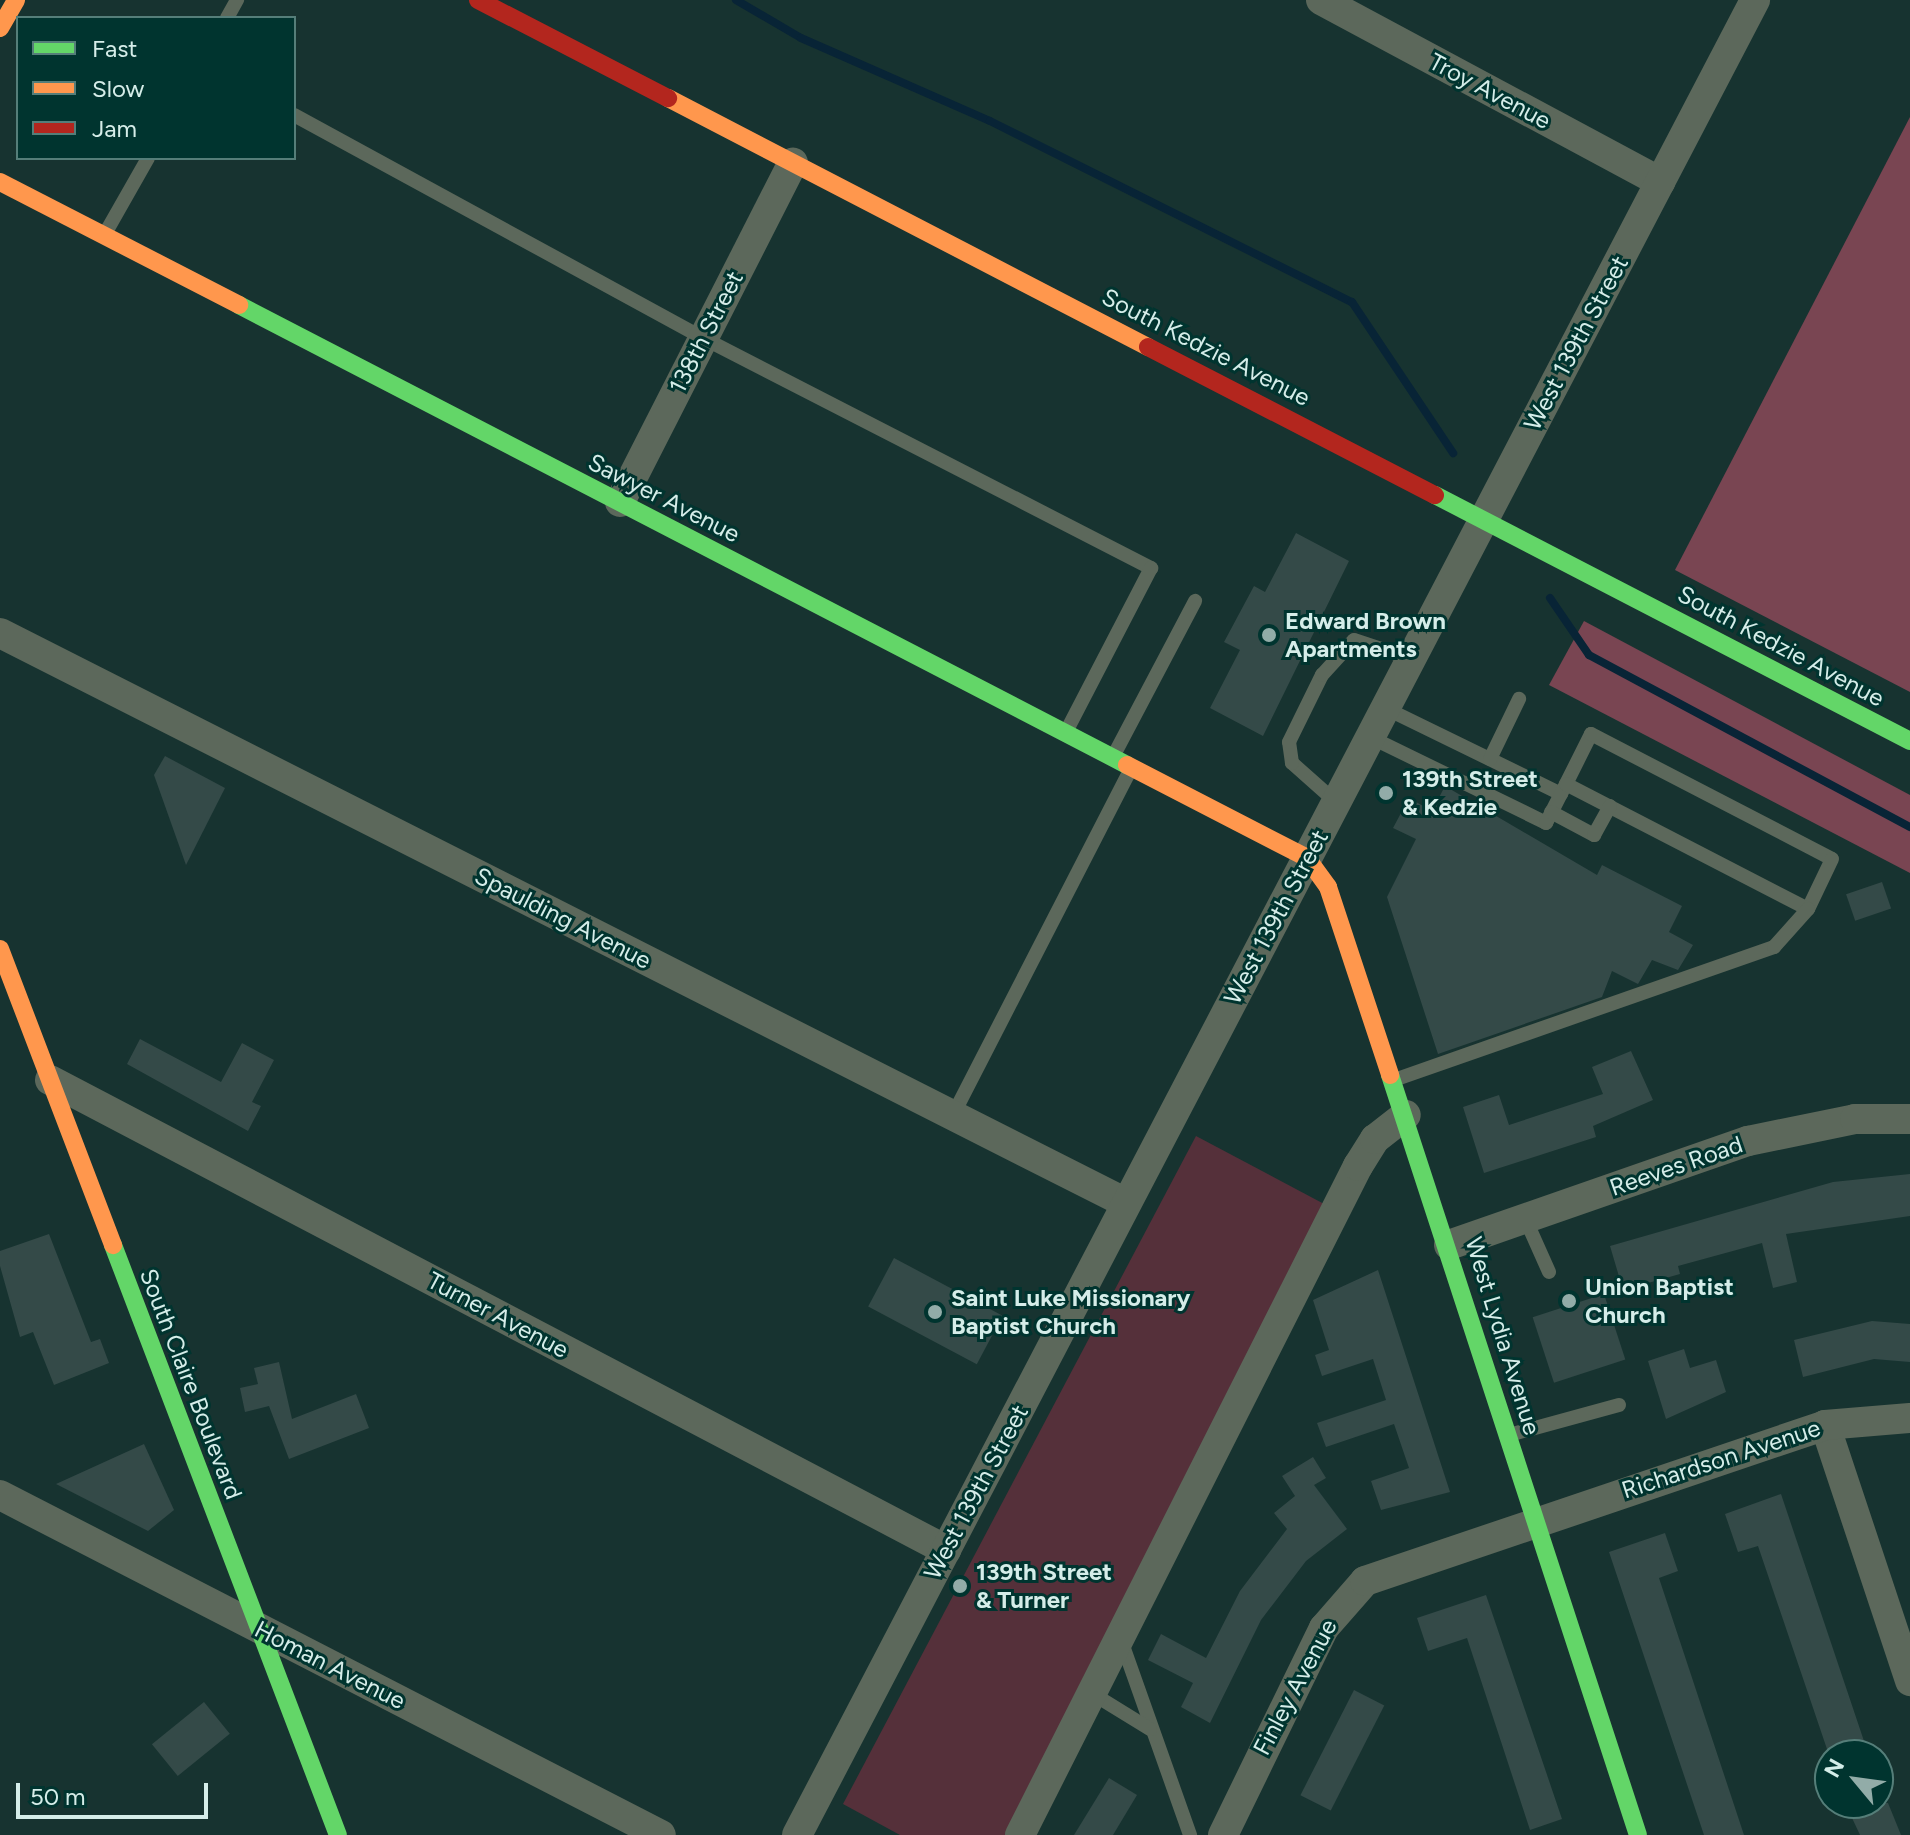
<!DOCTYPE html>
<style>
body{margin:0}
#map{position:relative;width:1910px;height:1835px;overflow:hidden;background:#173330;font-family:Figtree,sans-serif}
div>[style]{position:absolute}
.green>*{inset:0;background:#55303a}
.forest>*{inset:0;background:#794552}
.stream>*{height:8px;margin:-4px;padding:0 4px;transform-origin:4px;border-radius:4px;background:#082436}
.building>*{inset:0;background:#344a48;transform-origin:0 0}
.lane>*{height:14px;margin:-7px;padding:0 7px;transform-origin:7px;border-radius:7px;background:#5c685b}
.street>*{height:30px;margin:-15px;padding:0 15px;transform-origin:15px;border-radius:15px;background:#5c685b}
.fast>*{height:18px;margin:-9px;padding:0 9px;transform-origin:9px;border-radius:9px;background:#63d668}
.slow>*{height:18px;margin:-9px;padding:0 9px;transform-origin:9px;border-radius:9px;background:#ff974d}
.jam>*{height:18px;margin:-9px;padding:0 9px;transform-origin:9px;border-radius:9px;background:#b3261e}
.dots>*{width:22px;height:22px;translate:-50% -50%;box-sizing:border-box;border:4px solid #00342f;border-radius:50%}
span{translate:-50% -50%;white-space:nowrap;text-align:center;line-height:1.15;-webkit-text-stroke:6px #00342f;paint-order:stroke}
.street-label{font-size:24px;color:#d5ede9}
.poi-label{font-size:24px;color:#d5ede9;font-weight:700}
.left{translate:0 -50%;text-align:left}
.legend{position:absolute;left:16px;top:16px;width:280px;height:144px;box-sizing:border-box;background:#00342f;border:2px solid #557e79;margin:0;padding:10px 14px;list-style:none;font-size:24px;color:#d5ede9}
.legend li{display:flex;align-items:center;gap:16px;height:40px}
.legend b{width:40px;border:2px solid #557e79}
.north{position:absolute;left:1814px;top:1739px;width:80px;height:80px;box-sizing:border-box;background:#00342f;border:2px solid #557e79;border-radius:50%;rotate:299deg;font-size:22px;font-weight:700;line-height:32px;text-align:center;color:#d5ede9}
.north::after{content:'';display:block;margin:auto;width:28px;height:36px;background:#92aca8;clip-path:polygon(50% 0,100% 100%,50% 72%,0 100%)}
.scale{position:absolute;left:16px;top:1783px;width:192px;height:36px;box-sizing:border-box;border:4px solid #d5ede9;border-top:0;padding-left:10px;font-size:24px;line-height:28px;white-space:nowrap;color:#d5ede9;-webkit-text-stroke:6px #00342f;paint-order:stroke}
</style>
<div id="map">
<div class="green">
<i style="clip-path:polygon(1196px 1136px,1326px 1205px,1005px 1835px,900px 1835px,843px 1804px)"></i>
</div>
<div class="forest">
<i style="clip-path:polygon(1910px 117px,1910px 692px,1675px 570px)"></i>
<i style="clip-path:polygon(1584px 621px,1910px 795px,1910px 873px,1549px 685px)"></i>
</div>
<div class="stream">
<i style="left:736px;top:0;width:75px;rotate:30.3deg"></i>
<i style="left:801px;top:38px;width:206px;rotate:23.7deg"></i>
<i style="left:990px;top:121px;width:405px;rotate:26.6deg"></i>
<i style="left:1352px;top:302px;width:182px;rotate:56.2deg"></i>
<i style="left:1550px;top:598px;width:69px;rotate:55.6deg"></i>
<i style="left:1589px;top:655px;width:364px;rotate:28.2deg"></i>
</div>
<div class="building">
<i style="clip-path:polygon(1296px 533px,1349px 561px,1263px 736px,1210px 708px,1240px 650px,1224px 642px,1254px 586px,1265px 592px)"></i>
<i style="clip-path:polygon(165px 756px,225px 788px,186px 865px,154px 775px)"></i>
<i style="clip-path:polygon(1445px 786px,1597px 875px,1602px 865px,1682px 906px,1669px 932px,1693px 945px,1678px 970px,1652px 960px,1638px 984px,1612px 971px,1602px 997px,1438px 1054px,1387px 897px,1416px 839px,1393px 828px,1409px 798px,1432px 811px)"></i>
<i style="left:1882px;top:882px;width:28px;height:38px;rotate:71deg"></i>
<i style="clip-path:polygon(140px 1039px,221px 1082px,242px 1043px,274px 1060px,252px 1102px,261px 1106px,248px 1131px,127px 1064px)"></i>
<i style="clip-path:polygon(1631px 1051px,1653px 1100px,1593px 1126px,1596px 1137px,1484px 1173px,1463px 1107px,1499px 1095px,1509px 1125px,1603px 1094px,1592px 1067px)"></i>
<i style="clip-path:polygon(1910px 1174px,1910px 1216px,1786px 1234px,1797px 1282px,1773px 1288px,1762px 1243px,1678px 1266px,1680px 1274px,1623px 1290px,1610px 1246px,1833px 1182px)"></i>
<i style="clip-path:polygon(49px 1234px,91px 1342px,100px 1339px,109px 1363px,54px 1385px,33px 1332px,20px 1337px,0 1266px,0 1251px)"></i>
<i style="left:894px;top:1258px;width:123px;height:55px;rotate:28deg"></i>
<i style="clip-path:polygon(1378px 1270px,1450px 1492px,1381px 1510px,1371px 1481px,1409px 1468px,1394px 1424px,1326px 1447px,1317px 1423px,1386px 1400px,1373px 1359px,1322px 1376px,1315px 1355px,1329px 1350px,1313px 1300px)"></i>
<i style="left:1604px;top:1294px;width:69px;height:75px;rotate:72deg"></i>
<i style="clip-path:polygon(1872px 1321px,1910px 1324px,1910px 1362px,1874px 1359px,1803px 1377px,1794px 1340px)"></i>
<i style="clip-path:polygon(1684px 1349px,1690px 1368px,1716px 1360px,1726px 1392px,1666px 1419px,1648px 1361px)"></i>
<i style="clip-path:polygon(279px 1362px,292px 1419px,356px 1394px,369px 1428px,289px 1459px,269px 1406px,245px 1412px,240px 1388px,258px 1384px,254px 1368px)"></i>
<i style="clip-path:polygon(144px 1444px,174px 1510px,148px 1531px,56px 1484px)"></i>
<i style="clip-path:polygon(1313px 1457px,1326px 1478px,1314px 1485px,1347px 1529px,1306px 1561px,1261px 1620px,1210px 1723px,1181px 1707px,1193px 1683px,1148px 1660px,1161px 1634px,1206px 1658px,1240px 1591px,1287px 1529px,1274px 1513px,1295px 1496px,1282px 1476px)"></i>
<i style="clip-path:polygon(1781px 1494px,1867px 1750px,1852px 1755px,1829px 1755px,1758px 1546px,1738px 1552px,1725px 1514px)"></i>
<i style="clip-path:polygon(1665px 1533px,1678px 1571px,1659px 1578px,1744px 1835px,1704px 1835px,1609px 1552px)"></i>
<i style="clip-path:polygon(1486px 1595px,1562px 1819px,1530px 1830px,1467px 1638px,1428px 1651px,1417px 1618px)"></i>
<i style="left:1354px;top:1690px;width:34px;height:118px;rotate:27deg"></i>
<i style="left:204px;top:1702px;width:41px;height:67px;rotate:51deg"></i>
<i style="clip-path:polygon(1109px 1778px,1137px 1795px,1113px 1835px,1074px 1835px)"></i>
<i style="clip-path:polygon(1845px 1803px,1888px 1803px,1901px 1835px,1860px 1835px)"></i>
</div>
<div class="lane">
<i style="left:227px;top:18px;width:21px;rotate:-61deg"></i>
<i style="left:294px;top:115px;width:466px;rotate:28.6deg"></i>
<i style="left:703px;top:338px;width:504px;rotate:27.18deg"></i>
<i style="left:1151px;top:568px;width:182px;rotate:117.4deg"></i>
<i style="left:106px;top:232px;width:85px;rotate:-60.4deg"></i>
<i style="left:1385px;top:708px;width:196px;rotate:26deg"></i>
<i style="left:1370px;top:737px;width:196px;rotate:26deg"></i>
<i style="left:1546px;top:823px;width:44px;rotate:-62.9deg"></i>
<i style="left:1566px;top:784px;width:56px;rotate:-63.4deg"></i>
<i style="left:1591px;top:734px;width:271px;rotate:27.4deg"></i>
<i style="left:1832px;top:859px;width:55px;rotate:115.6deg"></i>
<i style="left:1808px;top:909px;width:272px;rotate:-152.7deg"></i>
<i style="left:1115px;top:753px;width:172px;rotate:-62.2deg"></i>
<i style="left:1490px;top:759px;width:67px;rotate:-64.2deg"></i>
<i style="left:1336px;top:802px;width:59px;rotate:-138.4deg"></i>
<i style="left:1292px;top:763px;width:21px;rotate:-98deg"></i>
<i style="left:1289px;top:742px;width:75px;rotate:-63.8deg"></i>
<i style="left:1322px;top:675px;width:47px;rotate:-47.6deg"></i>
<i style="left:1354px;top:640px;width:60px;rotate:18.4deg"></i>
<i style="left:1551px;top:812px;width:49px;rotate:28.1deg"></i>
<i style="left:1594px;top:835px;width:33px;rotate:-61deg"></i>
<i style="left:1394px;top:1080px;width:403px;rotate:-19.3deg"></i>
<i style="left:1774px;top:947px;width:51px;rotate:-48.2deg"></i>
<i style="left:953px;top:1115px;width:387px;rotate:-62.8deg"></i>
<i style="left:1525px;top:1218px;width:59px;rotate:66deg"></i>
<i style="left:1509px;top:1435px;width:114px;rotate:-15.3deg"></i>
<i style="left:1121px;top:1640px;width:207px;rotate:70.5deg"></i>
<i style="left:1093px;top:1694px;width:67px;rotate:31.6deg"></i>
</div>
<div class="street">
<i style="left:1321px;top:0;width:385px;rotate:28.2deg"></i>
<i style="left:620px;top:502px;width:381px;rotate:-63deg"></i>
<i style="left:0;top:633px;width:1262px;rotate:26.85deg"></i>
<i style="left:50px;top:1080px;width:1012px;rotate:27.68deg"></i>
<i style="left:1449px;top:1245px;width:317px;rotate:-19.2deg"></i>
<i style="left:1748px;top:1141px;width:109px;rotate:-11.6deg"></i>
<i style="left:1855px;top:1119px;width:55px"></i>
<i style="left:1825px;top:1425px;width:270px;rotate:71.6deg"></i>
<i style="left:0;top:1495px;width:743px;rotate:27.22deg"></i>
<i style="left:797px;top:1835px;width:2070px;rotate:-62.43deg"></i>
<i style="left:1020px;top:1835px;width:750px;rotate:-63.2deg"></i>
<i style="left:1358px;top:1166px;width:32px;rotate:-58deg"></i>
<i style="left:1375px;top:1139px;width:39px;rotate:-38deg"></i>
<i style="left:1223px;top:1835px;width:230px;rotate:-64deg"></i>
<i style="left:1324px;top:1628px;width:62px;rotate:-48.9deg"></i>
<i style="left:1365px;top:1581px;width:486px;rotate:-18.7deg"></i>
<i style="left:1825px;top:1425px;width:85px;rotate:-4.7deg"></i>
</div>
<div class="fast">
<i style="left:239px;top:305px;width:1000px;rotate:27.38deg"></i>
<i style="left:1435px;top:495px;width:535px;rotate:27.38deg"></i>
<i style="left:1390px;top:1075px;width:799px;rotate:71.93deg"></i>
<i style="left:113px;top:1245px;width:631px;rotate:69.13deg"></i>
</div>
<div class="slow">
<i style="left:0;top:28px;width:32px;rotate:-60deg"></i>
<i style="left:668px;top:98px;width:541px;rotate:27.42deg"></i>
<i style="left:0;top:182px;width:269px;rotate:27.2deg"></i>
<i style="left:1127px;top:765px;width:203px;rotate:27.3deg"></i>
<i style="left:1307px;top:858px;width:36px;rotate:54deg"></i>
<i style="left:1328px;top:887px;width:198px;rotate:71.7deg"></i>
<i style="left:0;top:949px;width:317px;rotate:69.1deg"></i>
</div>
<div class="jam">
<i style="left:478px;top:0;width:214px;rotate:27.3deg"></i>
<i style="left:1148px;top:347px;width:323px;rotate:27.3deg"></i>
</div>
<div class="dots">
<i style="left:1269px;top:635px;background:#92aca8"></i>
<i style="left:1386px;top:793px;background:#92aca8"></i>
<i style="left:1569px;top:1301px;background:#92aca8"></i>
<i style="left:935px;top:1312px;background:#92aca8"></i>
<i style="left:960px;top:1586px;background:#92aca8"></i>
</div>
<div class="street-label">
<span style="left:1490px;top:91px;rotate:28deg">Troy Avenue</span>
<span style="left:706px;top:332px;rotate:-63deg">138th Street</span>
<span style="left:1576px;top:343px;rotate:-62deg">West 139th Street</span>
<span style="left:1206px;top:347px;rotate:27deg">South Kedzie Avenue</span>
<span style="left:664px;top:498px;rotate:27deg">Sawyer Avenue</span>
<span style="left:1781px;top:646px;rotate:28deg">South Kedzie Avenue</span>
<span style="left:1276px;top:917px;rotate:-62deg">West 139th Street</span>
<span style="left:563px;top:918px;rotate:27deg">Spaulding Avenue</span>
<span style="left:1676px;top:1166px;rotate:-19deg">Reeves Road</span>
<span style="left:498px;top:1315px;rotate:28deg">Turner Avenue</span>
<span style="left:1503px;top:1336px;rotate:73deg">West Lydia Avenue</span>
<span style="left:191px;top:1384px;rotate:69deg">South Claire Boulevard</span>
<span style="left:1721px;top:1459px;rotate:-18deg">Richardson Avenue</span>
<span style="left:976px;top:1492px;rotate:-62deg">West 139th Street</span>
<span style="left:330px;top:1665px;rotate:27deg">Homan Avenue</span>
<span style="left:1295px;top:1687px;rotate:-62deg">Finley Avenue</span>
</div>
<div class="poi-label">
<span class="left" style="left:1285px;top:635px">Edward Brown<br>Apartments</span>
<span class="left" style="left:1402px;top:793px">139th Street<br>&amp; Kedzie</span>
<span class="left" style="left:1585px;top:1301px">Union Baptist<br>Church</span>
<span class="left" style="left:951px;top:1312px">Saint Luke Missionary<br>Baptist Church</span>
<span class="left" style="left:976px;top:1586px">139th Street<br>&amp; Turner</span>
</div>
<ul class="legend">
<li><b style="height:10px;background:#63d668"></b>Fast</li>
<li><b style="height:10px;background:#ff974d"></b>Slow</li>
<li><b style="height:10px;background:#b3261e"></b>Jam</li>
</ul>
<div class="north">N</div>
<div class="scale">50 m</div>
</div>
